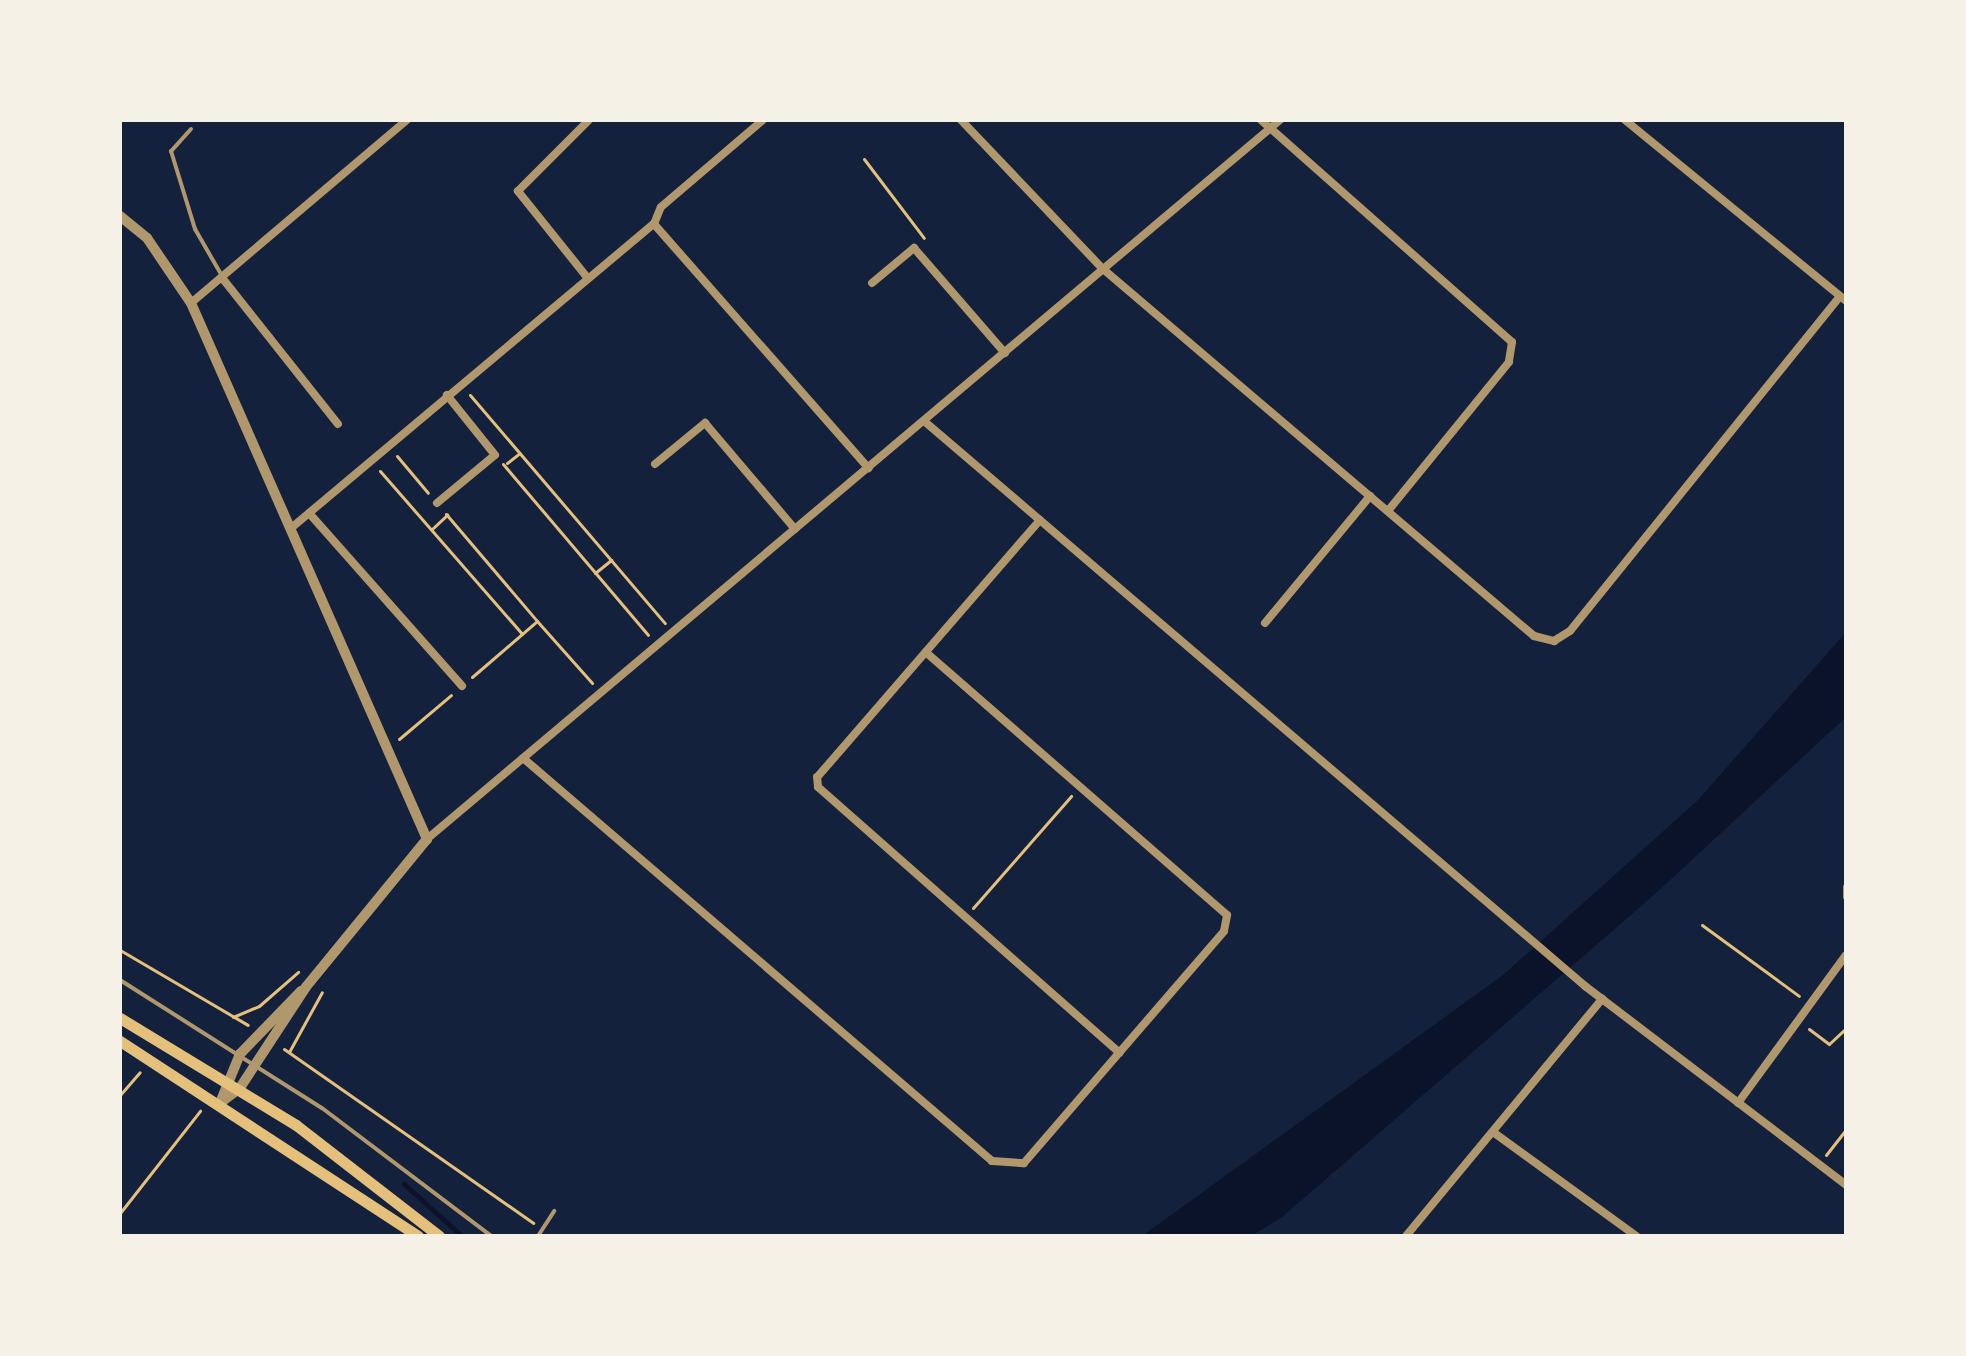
<!DOCTYPE html>
<style>
body{margin:0}
#map{position:relative;width:1966px;height:1356px;overflow:hidden;background:#14213d;font-family:Montserrat,sans-serif}
div>[style]{position:absolute}
.water>*{inset:0;background:#0b132b}
.stream>*{height:5px;margin:-2.5px;padding:0 2.5px;transform-origin:2.5px;border-radius:2.5px;background:#0b132b}
.path>*{height:3px;margin:-1.5px;padding:0 1.5px;transform-origin:1.5px;border-radius:1.5px;background:#e5c07b}
.service>*{height:4px;margin:-2px;padding:0 2px;transform-origin:2px;border-radius:2px;background:#b1986c}
.pedestrian>*{height:6px;margin:-3px;padding:0 3px;transform-origin:3px;border-radius:3px;background:#b1986c}
.minor>*{height:8px;margin:-4px;padding:0 4px;transform-origin:4px;border-radius:4px;background:#b1986c}
.tertiary>*{height:10px;margin:-5px;padding:0 5px;transform-origin:5px;border-radius:5px;background:#b1986c}
.secondary>*{height:11px;margin:-5.5px;padding:0 5.5px;transform-origin:5.5px;border-radius:5.5px;background:#e5c07b}
span{translate:-50% -50%;white-space:nowrap;text-align:center;line-height:1.15;-webkit-text-stroke:6px #f6f1e7;paint-order:stroke}
.frame{position:absolute;inset:0;border:122px solid #f6f1e7;pointer-events:none}
</style>
<div id="map">
<div class="water">
<i style="clip-path:polygon(1846px 632px,1846px 717px,1654px 895px,1281px 1218px,1251px 1236px,1142px 1236px,1503px 975px,1698px 800px)"></i>
</div>
<div class="stream">
<i style="left:404px;top:1184px;width:78px;rotate:41.9deg"></i>
</div>
<div class="path">
<i style="left:864px;top:159px;width:99px;rotate:52.8deg"></i>
<i style="left:470px;top:395px;width:300px;rotate:49.5deg"></i>
<i style="left:397px;top:456px;width:48px;rotate:50deg"></i>
<i style="left:507px;top:463px;width:16px;rotate:-38deg"></i>
<i style="left:503px;top:464px;width:224px;rotate:49.7deg"></i>
<i style="left:380px;top:471px;width:216px;rotate:48.9deg"></i>
<i style="left:446px;top:514px;width:140px;rotate:49.6deg"></i>
<i style="left:432px;top:529px;width:21px;rotate:-43deg"></i>
<i style="left:595px;top:573px;width:21px;rotate:-39deg"></i>
<i style="left:472px;top:677px;width:86px;rotate:-40.7deg"></i>
<i style="left:537px;top:621px;width:83px;rotate:48.4deg"></i>
<i style="left:399px;top:739px;width:68px;rotate:-40.2deg"></i>
<i style="left:973px;top:908px;width:149px;rotate:-48.8deg"></i>
<i style="left:1702px;top:925px;width:120px;rotate:36.2deg"></i>
<i style="left:120px;top:950px;width:148px;rotate:30.4deg"></i>
<i style="left:233px;top:1017px;width:28px;rotate:-23deg"></i>
<i style="left:259px;top:1006px;width:52px;rotate:-41.1deg"></i>
<i style="left:1809px;top:1029px;width:25px;rotate:37deg"></i>
<i style="left:1829px;top:1044px;width:23px;rotate:-43deg"></i>
<i style="left:284px;top:1049px;width:304px;rotate:34.9deg"></i>
<i style="left:289px;top:1052px;width:68px;rotate:-61.2deg"></i>
<i style="left:120px;top:1095px;width:30px;rotate:-49deg"></i>
<i style="left:1826px;top:1155px;width:33px;rotate:-52deg"></i>
<i style="left:120px;top:1213px;width:130px;rotate:-51.9deg"></i>
</div>
<div class="service">
<i style="left:191px;top:129px;width:30px;rotate:132deg"></i>
<i style="left:171px;top:151px;width:82px;rotate:72.9deg"></i>
<i style="left:195px;top:229px;width:54px;rotate:60.1deg"></i>
<i style="left:120px;top:980px;width:239px;rotate:32.4deg"></i>
<i style="left:322px;top:1108px;width:212px;rotate:37.1deg"></i>
<i style="left:538px;top:1236px;width:30px;rotate:-57deg"></i>
</div>
<div class="pedestrian">
<i style="left:1846px;top:887px;width:10px;rotate:90deg"></i>
</div>
<div class="minor">
<i style="left:961px;top:120px;width:206px;rotate:46.4deg"></i>
<i style="left:1103px;top:269px;width:566px;rotate:40.41deg"></i>
<i style="left:1534px;top:636px;width:21px;rotate:14deg"></i>
<i style="left:1554px;top:641px;width:19px;rotate:-32deg"></i>
<i style="left:1570px;top:631px;width:430px;rotate:-51.1deg"></i>
<i style="left:1261px;top:120px;width:335px;rotate:41.5deg"></i>
<i style="left:1512px;top:342px;width:20px;rotate:99deg"></i>
<i style="left:1509px;top:362px;width:192px;rotate:129.1deg"></i>
<i style="left:1625px;top:120px;width:286px;rotate:39.3deg"></i>
<i style="left:654px;top:224px;width:325px;rotate:48.7deg"></i>
<i style="left:586px;top:276px;width:109px;rotate:-128.7deg"></i>
<i style="left:518px;top:191px;width:100px;rotate:-45deg"></i>
<i style="left:223px;top:279px;width:185px;rotate:51.6deg"></i>
<i style="left:872px;top:283px;width:55px;rotate:-39.8deg"></i>
<i style="left:914px;top:248px;width:139px;rotate:49.1deg"></i>
<i style="left:191px;top:303px;width:283px;rotate:-40.3deg"></i>
<i style="left:924px;top:421px;width:870px;rotate:40.52deg"></i>
<i style="left:1585px;top:986px;width:328px;rotate:37.3deg"></i>
<i style="left:655px;top:464px;width:65px;rotate:-39.4deg"></i>
<i style="left:705px;top:423px;width:139px;rotate:49.7deg"></i>
<i style="left:437px;top:503px;width:75px;rotate:-39.6deg"></i>
<i style="left:495px;top:455px;width:77px;rotate:-128.7deg"></i>
<i style="left:309px;top:513px;width:231px;rotate:48.5deg"></i>
<i style="left:1040px;top:520px;width:340px;rotate:130.9deg"></i>
<i style="left:817px;top:777px;width:10px;rotate:84deg"></i>
<i style="left:818px;top:787px;width:402px;rotate:41.4deg"></i>
<i style="left:290px;top:529px;width:475px;rotate:-40deg"></i>
<i style="left:654px;top:224px;width:18px;rotate:-68deg"></i>
<i style="left:661px;top:207px;width:134px;rotate:-40.5deg"></i>
<i style="left:1265px;top:623px;width:165px;rotate:-50.4deg"></i>
<i style="left:523px;top:758px;width:618px;rotate:40.67deg"></i>
<i style="left:992px;top:1161px;width:32px;rotate:4deg"></i>
<i style="left:1024px;top:1163px;width:306px;rotate:-49.2deg"></i>
<i style="left:1224px;top:931px;width:16px;rotate:-79deg"></i>
<i style="left:1227px;top:915px;width:400px;rotate:-138.9deg"></i>
<i style="left:427px;top:839px;width:1116px;rotate:-40.13deg"></i>
<i style="left:1738px;top:1103px;width:183px;rotate:-53.9deg"></i>
<i style="left:1493px;top:1132px;width:177px;rotate:36deg"></i>
<i style="left:1406px;top:1236px;width:308px;rotate:-50.4deg"></i>
</div>
<div class="tertiary">
<i style="left:120px;top:216px;width:35px;rotate:39deg"></i>
<i style="left:147px;top:238px;width:78px;rotate:55.9deg"></i>
<i style="left:191px;top:303px;width:586px;rotate:66.24deg"></i>
<i style="left:427px;top:839px;width:191px;rotate:129.3deg"></i>
<i style="left:306px;top:987px;width:121px;rotate:123.2deg"></i>
<i style="left:240px;top:1088px;width:25px;rotate:143deg"></i>
<i style="left:220px;top:1103px;width:53px;rotate:-67.8deg"></i>
<i style="left:240px;top:1054px;width:88px;rotate:-45.9deg"></i>
</div>
<div class="secondary">
<i style="left:120px;top:1018px;width:206px;rotate:31.3deg"></i>
<i style="left:296px;top:1125px;width:181px;rotate:37.8deg"></i>
<i style="left:120px;top:1041px;width:356px;rotate:33.2deg"></i>
</div>
<div class="frame"></div>
</div>
